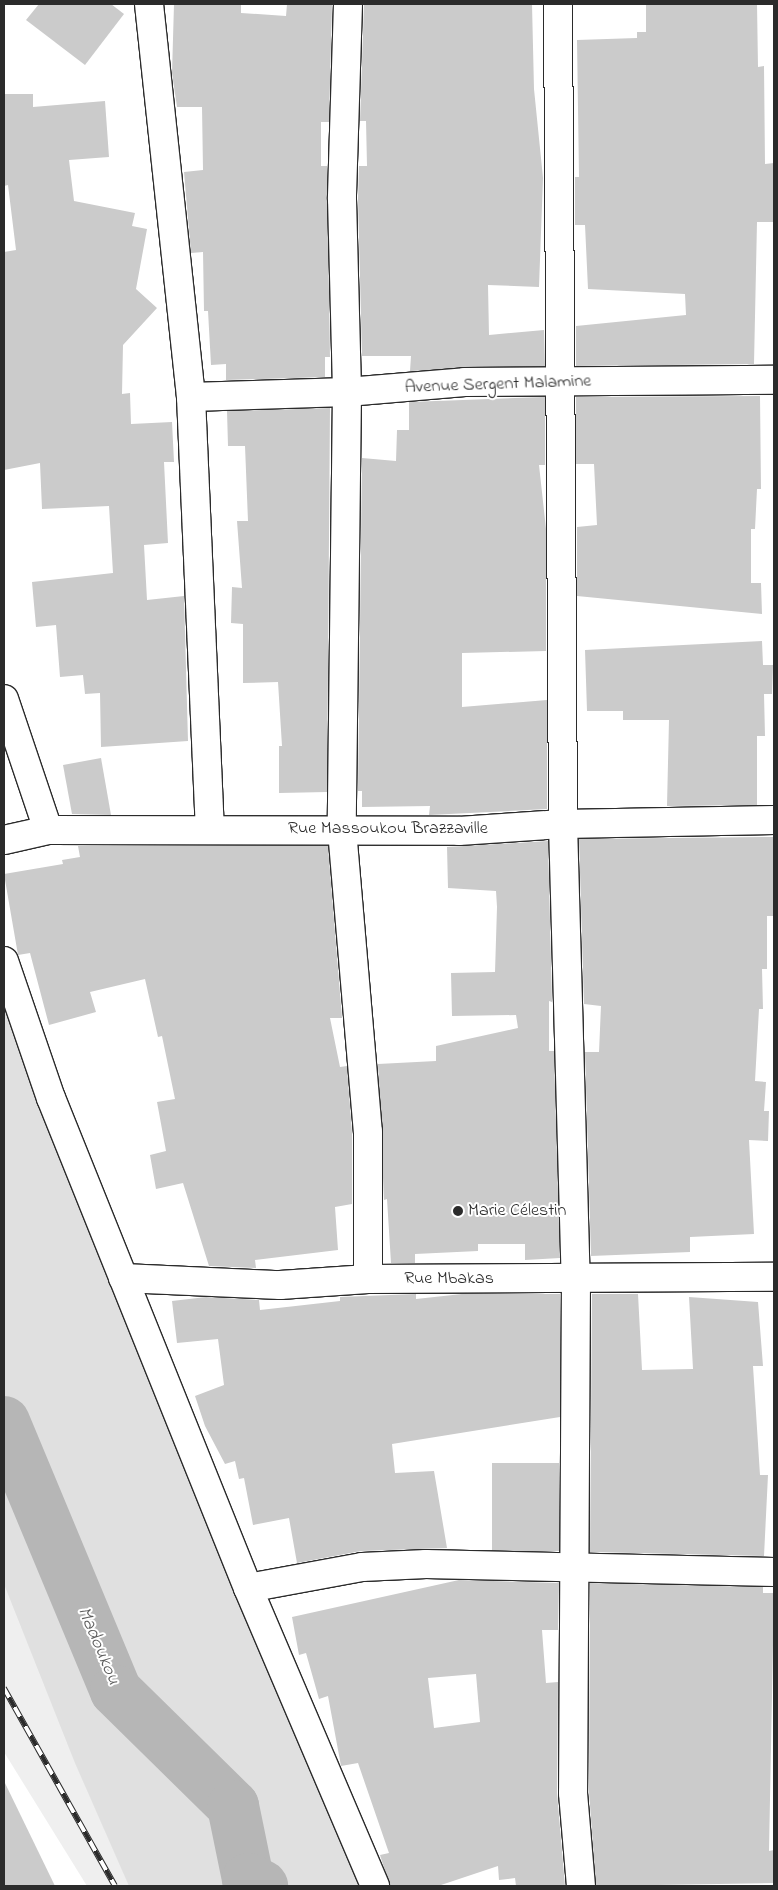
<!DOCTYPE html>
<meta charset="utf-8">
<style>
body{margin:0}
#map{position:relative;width:778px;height:1890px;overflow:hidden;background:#fff;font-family:"Indie Flower",sans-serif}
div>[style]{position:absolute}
.built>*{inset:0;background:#efefef}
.green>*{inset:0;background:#e0e0e0}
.river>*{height:52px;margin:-26px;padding:0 26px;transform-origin:26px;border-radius:26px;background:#b6b6b6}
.building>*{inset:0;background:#cbcbcb;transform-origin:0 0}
.roads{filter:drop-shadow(1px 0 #2b2b2b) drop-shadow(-1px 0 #2b2b2b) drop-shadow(0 1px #2b2b2b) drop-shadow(0 -1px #2b2b2b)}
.minor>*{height:28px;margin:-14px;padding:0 14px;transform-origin:14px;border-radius:14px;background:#fff}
.rail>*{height:5.5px;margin-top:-2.75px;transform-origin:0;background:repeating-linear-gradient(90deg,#fff 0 11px,#2b2b2b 0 22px);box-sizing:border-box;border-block:1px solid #2b2b2b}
.dots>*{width:14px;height:14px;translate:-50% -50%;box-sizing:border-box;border:2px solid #fff;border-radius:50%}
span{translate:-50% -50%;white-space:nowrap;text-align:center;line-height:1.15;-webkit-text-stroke:4px #fff;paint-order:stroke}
.street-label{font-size:18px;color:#2b2b2b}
.poi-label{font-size:18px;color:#2b2b2b}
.left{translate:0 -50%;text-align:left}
.water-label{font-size:19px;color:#5c5c5c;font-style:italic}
.frame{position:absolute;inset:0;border:5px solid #2b2b2b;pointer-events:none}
</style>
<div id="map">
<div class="built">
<i style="clip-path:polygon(4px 1502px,159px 1886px,87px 1886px,4px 1752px)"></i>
</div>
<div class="green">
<i style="clip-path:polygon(4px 980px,373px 1886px,129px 1886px,75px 1763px,4px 1584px)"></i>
</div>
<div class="river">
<i style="left:4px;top:1422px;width:291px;rotate:67.4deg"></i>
<i style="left:116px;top:1691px;width:164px;rotate:44.5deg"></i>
<i style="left:233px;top:1806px;width:75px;rotate:78.4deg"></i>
<i style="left:248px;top:1879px;width:16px;rotate:27deg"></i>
</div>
<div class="building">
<i style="clip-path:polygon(39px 4px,111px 4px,124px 14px,85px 65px,26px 20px)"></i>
<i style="clip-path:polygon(174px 4px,241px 4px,241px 13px,286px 16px,287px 4px,332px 4px,329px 122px,321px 122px,321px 166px,327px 166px,330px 357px,325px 357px,325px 377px,226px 380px,226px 364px,211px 365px,208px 311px,204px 311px,203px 252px,191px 253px,184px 172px,203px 170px,202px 107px,177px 107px,172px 73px)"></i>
<i style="clip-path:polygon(364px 4px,532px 4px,534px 89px,543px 178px,539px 287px,488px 285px,489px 335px,544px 330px,545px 366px,410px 371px,411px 356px,362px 356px,358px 199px,359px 166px,367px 166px,366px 121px,360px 121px)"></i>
<i style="clip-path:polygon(646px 4px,757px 4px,758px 67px,764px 66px,765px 164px,774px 163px,774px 222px,757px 222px,754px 364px,576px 366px,576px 326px,686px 315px,685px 294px,588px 289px,585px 225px,575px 225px,575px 177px,579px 177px,577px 40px,637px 38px,637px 32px,646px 32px)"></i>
<i style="clip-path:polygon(4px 94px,33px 94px,33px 107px,105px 101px,109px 157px,69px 160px,74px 201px,135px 213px,132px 226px,147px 229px,136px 289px,157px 308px,123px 345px,122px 394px,130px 393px,131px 424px,172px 422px,174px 462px,164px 462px,168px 543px,144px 545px,147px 600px,184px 596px,188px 741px,101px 747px,100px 693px,85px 694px,83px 675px,60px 677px,56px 625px,36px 627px,32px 582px,113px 573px,109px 506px,42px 509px,40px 463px,4px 470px,4px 252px,16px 250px,8px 185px,4px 186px)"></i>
<i style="clip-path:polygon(760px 396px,761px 489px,757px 489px,755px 529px,751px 529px,751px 583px,761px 583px,762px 614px,577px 596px,577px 527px,597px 525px,594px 464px,576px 464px,576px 397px)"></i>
<i style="clip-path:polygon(545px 397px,545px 465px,539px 465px,546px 529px,546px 651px,462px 653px,462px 707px,547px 700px,547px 809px,429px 815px,430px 806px,362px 807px,362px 791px,358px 791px,362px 458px,396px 461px,397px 430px,409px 430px,409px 402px)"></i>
<i style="clip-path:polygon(330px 408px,327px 792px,279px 793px,279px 746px,282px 746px,278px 682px,243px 683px,243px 624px,231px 623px,232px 587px,242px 588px,237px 521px,248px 521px,245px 446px,228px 446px,227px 411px)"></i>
<i style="clip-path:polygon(762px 641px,763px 665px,773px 665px,772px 694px,764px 694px,765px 736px,757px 736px,757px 805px,667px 806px,669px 720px,623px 720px,623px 711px,587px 711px,585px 650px)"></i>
<i style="clip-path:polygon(101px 758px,111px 815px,72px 814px,63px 765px)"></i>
<i style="clip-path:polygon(774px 837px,774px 916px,767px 916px,767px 969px,762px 969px,763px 1009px,759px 1009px,755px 1081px,766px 1082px,764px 1111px,769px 1111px,768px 1141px,749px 1140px,754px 1234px,690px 1237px,690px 1252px,591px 1256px,585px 1052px,599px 1052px,601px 1006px,584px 1004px,579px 839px)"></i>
<i style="clip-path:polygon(548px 841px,552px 1002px,549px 1001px,549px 1051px,554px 1051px,560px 1258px,525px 1260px,525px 1244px,478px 1244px,478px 1251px,415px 1254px,415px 1263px,391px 1263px,387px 1199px,384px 1200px,378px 1064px,436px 1061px,436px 1046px,518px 1028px,516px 1015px,452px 1016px,451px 973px,495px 972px,497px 907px,496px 891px,448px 888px,447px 847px)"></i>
<i style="clip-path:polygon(78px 846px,328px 846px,342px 1018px,330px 1018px,340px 1067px,347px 1066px,352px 1133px,352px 1204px,335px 1207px,338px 1250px,255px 1260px,256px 1268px,209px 1266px,183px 1183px,156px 1189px,150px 1155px,166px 1151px,157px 1102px,175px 1099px,162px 1036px,158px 1037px,145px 979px,90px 992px,96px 1012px,49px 1025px,30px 953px,18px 955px,4px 874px,63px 864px,62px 860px,80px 857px)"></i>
<i style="clip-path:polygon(416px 1294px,416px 1299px,462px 1294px,560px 1294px,560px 1417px,392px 1444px,395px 1473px,434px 1471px,447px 1548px,361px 1551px,297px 1563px,289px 1518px,253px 1525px,244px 1478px,239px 1479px,235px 1461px,225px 1464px,205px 1426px,195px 1396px,224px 1385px,218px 1339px,177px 1343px,172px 1301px,206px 1297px,259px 1300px,260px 1310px,340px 1301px,340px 1297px)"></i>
<i style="clip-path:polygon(592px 1294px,638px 1294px,642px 1370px,693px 1369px,689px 1297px,758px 1302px,763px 1366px,753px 1366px,760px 1475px,768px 1475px,764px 1556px,590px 1552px)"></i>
<i style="left:559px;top:1463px;width:88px;height:67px;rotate:90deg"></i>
<i style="clip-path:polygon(evenodd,459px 1580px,559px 1583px,558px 1630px,542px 1630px,546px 1683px,558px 1682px,557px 1793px,565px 1886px,516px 1886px,515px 1878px,499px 1880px,498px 1866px,438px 1886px,390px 1886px,380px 1855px,389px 1853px,358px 1763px,341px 1766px,328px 1696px,319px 1699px,306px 1653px,299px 1655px,292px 1617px,459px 1580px,476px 1674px,480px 1722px,434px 1728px,428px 1678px,476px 1674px)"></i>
<i style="clip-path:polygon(590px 1583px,763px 1587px,763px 1593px,774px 1593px,769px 1851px,774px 1850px,774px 1883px,596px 1886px,589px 1792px)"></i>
<i style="clip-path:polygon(4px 1781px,55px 1886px,4px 1886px)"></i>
</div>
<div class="roads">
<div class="minor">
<i style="left:149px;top:4px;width:395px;rotate:83.9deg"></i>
<i style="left:191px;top:397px;width:431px;rotate:87.5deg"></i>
<i style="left:348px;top:4px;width:195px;rotate:91.8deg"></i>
<i style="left:342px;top:199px;width:193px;rotate:88.5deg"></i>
<i style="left:347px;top:392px;width:438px;rotate:90.7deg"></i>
<i style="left:342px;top:830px;width:303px;rotate:85.1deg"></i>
<i style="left:368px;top:1132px;width:147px;rotate:90deg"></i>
<i style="left:558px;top:4px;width:820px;rotate:89.65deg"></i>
<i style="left:563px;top:824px;width:455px;rotate:88.4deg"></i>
<i style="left:576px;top:1279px;width:514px;rotate:90.33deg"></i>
<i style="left:573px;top:1793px;width:93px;rotate:85.1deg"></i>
<i style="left:191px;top:397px;width:156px;rotate:-1.8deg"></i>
<i style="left:347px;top:392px;width:118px;rotate:-4.8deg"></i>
<i style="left:465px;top:382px;width:309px;rotate:-0.4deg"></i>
<i style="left:4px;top:699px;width:138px;rotate:71.4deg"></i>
<i style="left:4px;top:840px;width:45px;rotate:-12.8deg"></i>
<i style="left:48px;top:830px;width:411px;rotate:0.1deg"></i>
<i style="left:459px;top:831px;width:104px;rotate:-3.9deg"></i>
<i style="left:563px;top:824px;width:211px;rotate:-1.1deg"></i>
<i style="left:4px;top:961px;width:145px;rotate:71.1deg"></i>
<i style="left:51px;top:1098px;width:528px;rotate:68.1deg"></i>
<i style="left:248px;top:1588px;width:324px;rotate:66.9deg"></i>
<i style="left:123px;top:1278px;width:157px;rotate:2.6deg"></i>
<i style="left:280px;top:1285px;width:88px;rotate:-3.9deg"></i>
<i style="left:368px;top:1279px;width:406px;rotate:-0.3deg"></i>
<i style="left:248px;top:1588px;width:116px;rotate:-10.4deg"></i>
<i style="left:362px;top:1567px;width:64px;rotate:-2.7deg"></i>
<i style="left:426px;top:1564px;width:348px;rotate:1.3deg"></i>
</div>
</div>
<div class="rail">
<i style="left:4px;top:1688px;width:227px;rotate:60.7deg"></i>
</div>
<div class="dots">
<i style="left:458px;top:1211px;background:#2b2b2b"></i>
</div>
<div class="street-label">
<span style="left:498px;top:385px;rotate:-2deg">Avenue Sergent Malamine</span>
<span style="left:388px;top:829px">Rue Massoukou Brazzaville</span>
<span style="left:449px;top:1279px">Rue Mbakas</span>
</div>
<div class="poi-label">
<span class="left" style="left:468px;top:1211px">Marie Célestin</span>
</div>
<div class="water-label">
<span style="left:98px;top:1646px;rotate:67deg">Madoukou</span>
</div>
<div class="frame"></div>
</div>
